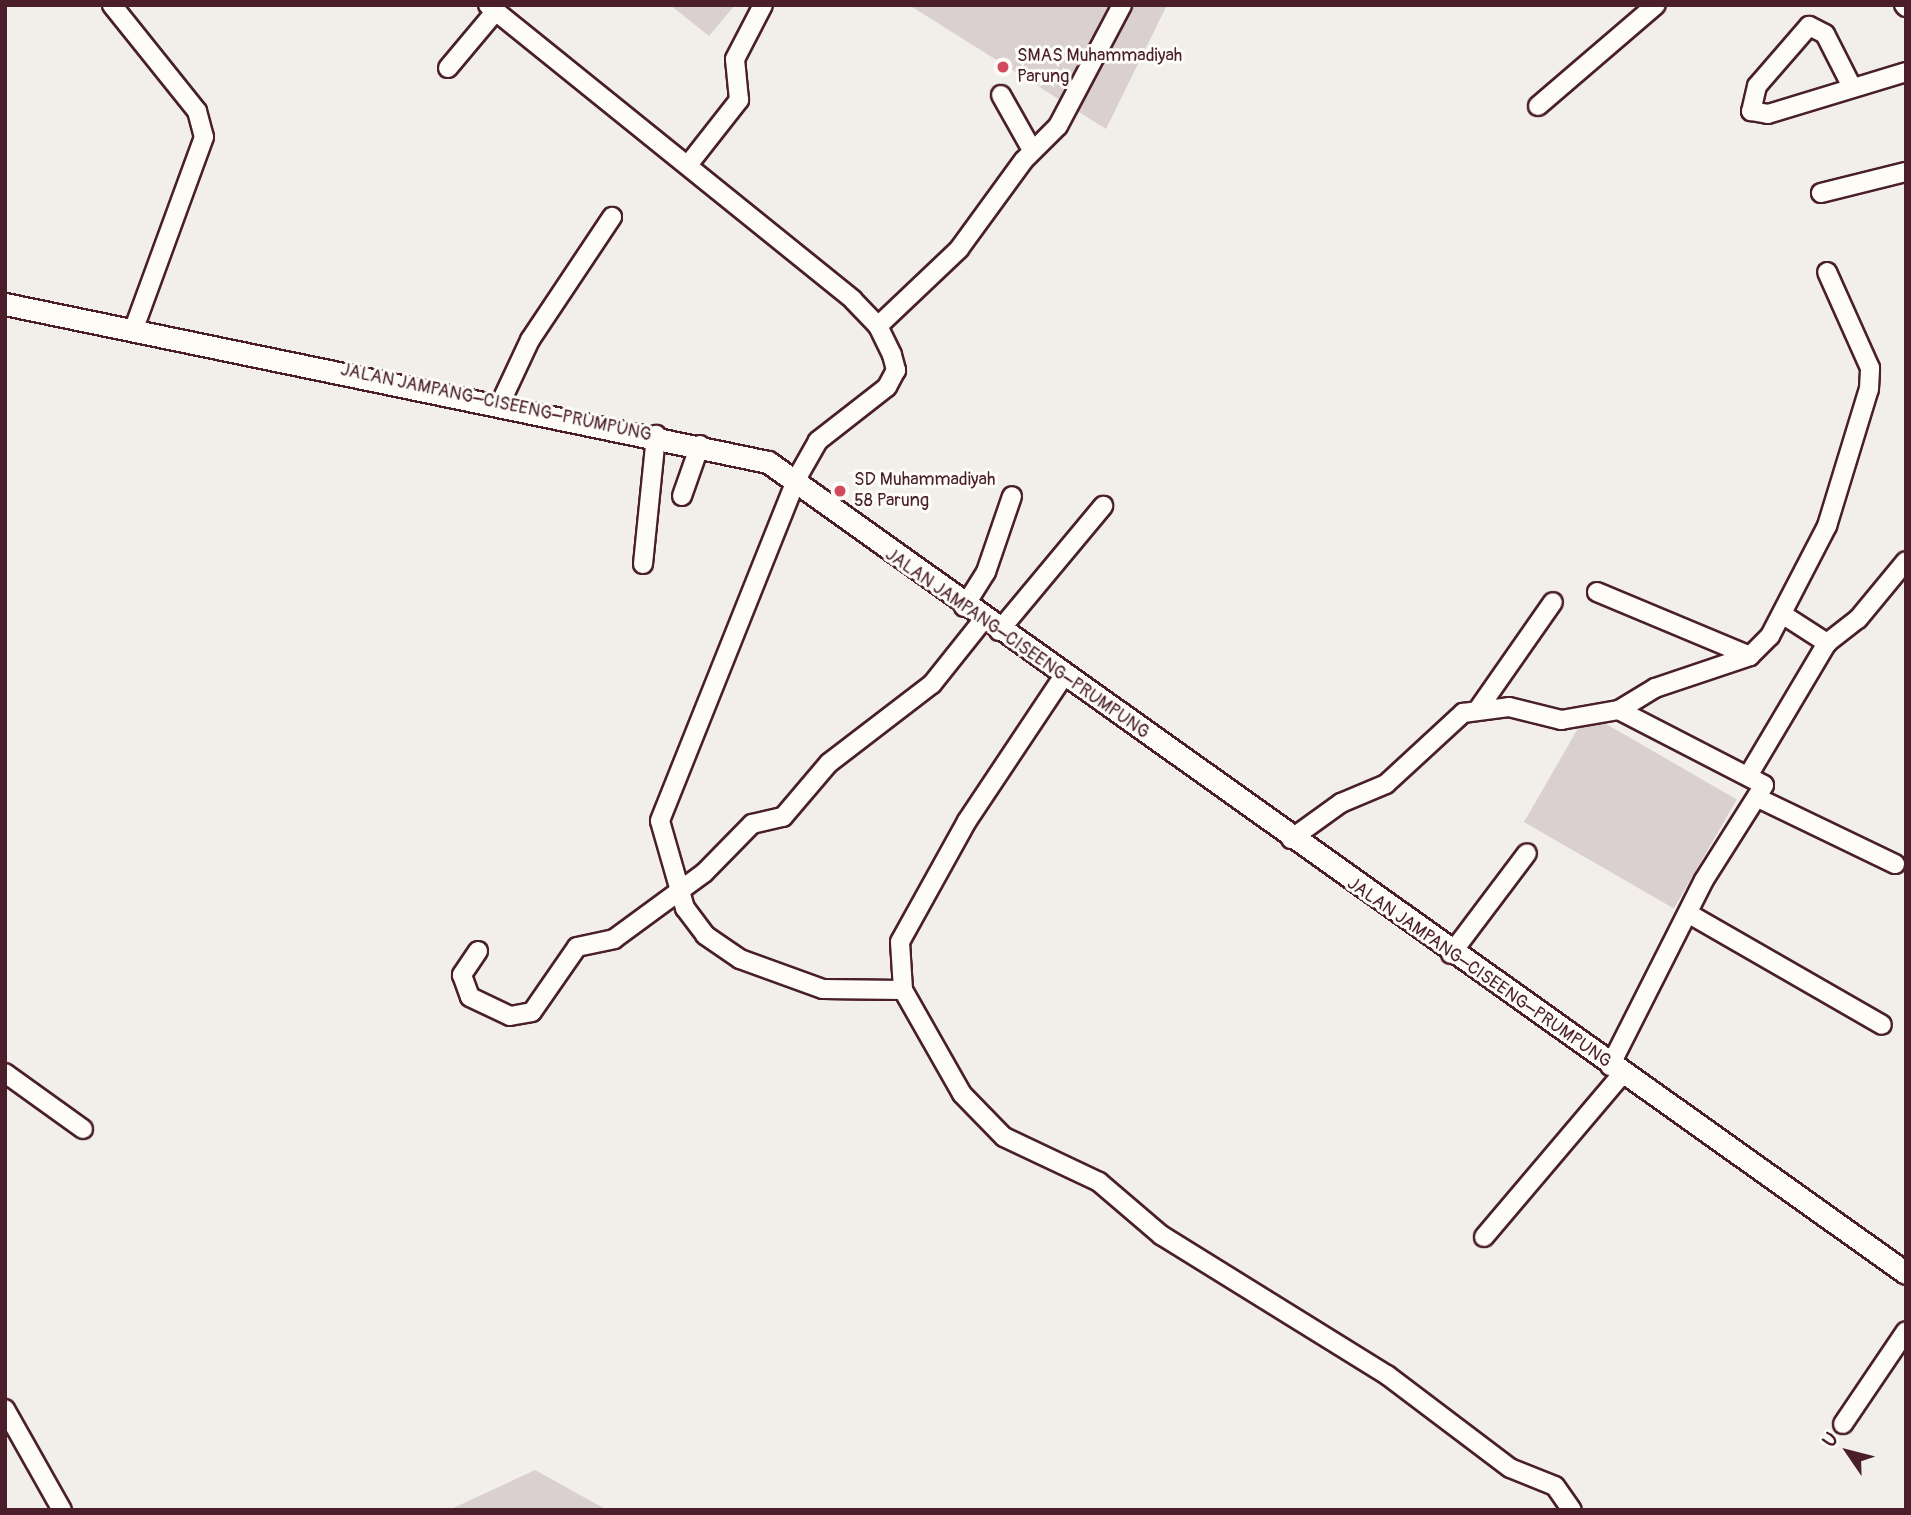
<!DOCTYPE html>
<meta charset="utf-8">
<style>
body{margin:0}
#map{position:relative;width:1911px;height:1515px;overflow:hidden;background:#f2efeb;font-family:Pangolin,sans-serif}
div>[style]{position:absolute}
.green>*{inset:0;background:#d9d0cf;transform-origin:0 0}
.roads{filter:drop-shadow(2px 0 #4a1f2b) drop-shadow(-2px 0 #4a1f2b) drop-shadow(0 2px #4a1f2b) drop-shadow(0 -2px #4a1f2b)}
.minor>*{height:18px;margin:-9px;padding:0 9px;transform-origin:9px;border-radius:9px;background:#fdfcf7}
.major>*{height:21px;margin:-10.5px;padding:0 10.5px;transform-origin:10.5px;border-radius:10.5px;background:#fdfcf7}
.dots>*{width:19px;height:19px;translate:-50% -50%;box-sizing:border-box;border:4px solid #fdfcf7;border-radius:50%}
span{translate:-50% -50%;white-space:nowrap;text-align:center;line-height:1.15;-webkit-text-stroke:6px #fdfcf7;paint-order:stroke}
.poi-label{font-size:18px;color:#4a1f2b}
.left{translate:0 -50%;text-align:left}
.street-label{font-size:18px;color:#4a1f2b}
.frame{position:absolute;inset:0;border:7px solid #4a1f2b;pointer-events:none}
.north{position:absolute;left:1813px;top:1417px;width:70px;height:70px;-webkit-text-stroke:5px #fdfcf7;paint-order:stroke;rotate:305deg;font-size:19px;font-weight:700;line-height:28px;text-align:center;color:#4a1f2b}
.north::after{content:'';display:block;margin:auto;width:24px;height:32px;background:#4a1f2b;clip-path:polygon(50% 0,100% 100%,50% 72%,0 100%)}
</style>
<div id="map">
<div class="green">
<i style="clip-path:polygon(670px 5px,735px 5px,709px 36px)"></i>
<i style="clip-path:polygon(909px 5px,1167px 5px,1106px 129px)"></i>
<i style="left:1587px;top:713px;width:173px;height:126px;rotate:30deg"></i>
<i style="clip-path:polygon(535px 1470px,607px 1510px,449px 1510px)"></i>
</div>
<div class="roads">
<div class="minor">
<i style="left:112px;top:5px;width:136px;rotate:51.3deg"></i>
<i style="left:197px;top:111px;width:27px;rotate:75deg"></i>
<i style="left:204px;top:137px;width:203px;rotate:110.1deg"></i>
<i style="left:488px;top:5px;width:469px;rotate:38.9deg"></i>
<i style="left:853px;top:300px;width:36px;rotate:46deg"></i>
<i style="left:878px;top:326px;width:32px;rotate:64deg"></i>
<i style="left:892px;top:355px;width:16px;rotate:75deg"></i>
<i style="left:896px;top:370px;width:19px;rotate:118deg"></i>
<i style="left:887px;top:387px;width:88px;rotate:142deg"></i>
<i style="left:818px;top:441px;width:43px;rotate:119.6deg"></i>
<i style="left:797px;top:478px;width:369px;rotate:111.8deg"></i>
<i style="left:660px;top:821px;width:91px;rotate:74deg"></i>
<i style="left:685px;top:908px;width:34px;rotate:53deg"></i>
<i style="left:705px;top:935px;width:42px;rotate:34.4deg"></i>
<i style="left:740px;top:959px;width:88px;rotate:19.9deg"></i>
<i style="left:823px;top:989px;width:80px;rotate:0.7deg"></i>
<i style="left:1904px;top:5px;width:3px;rotate:45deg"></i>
<i style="left:448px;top:68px;width:73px;rotate:-50deg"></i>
<i style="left:1852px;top:87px;width:59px;rotate:-117deg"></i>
<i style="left:1825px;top:34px;width:18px;rotate:-153deg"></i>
<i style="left:1809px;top:26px;width:79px;rotate:130.9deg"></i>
<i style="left:1757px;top:86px;width:26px;rotate:103deg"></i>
<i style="left:1751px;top:111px;width:17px;rotate:10deg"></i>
<i style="left:1768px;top:114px;width:144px;rotate:-16.9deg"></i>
<i style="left:1001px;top:95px;width:63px;rotate:60.6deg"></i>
<i style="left:1538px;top:106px;width:155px;rotate:-40.6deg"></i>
<i style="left:688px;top:165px;width:83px;rotate:-51.9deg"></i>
<i style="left:739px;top:100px;width:41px;rotate:-95.6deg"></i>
<i style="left:735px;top:59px;width:61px;rotate:-62.6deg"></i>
<i style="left:1821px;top:193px;width:88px;rotate:-13.9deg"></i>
<i style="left:878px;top:326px;width:112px;rotate:-43.5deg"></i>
<i style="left:959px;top:249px;width:110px;rotate:-53.9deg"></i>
<i style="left:1024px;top:160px;width:48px;rotate:-45deg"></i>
<i style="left:1058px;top:126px;width:137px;rotate:-62.1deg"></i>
<i style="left:500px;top:404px;width:71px;rotate:-64.9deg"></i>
<i style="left:530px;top:340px;width:148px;rotate:-56.3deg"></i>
<i style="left:682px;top:496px;width:54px;rotate:-70.6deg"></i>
<i style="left:643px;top:564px;width:130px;rotate:-84.2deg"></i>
<i style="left:1597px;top:592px;width:166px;rotate:22.7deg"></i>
<i style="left:964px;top:607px;width:41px;rotate:-57.8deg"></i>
<i style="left:986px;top:572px;width:80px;rotate:-71.1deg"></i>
<i style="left:1782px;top:614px;width:54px;rotate:32.8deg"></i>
<i style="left:999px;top:631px;width:163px;rotate:-50.2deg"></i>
<i style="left:1063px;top:677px;width:173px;rotate:123.7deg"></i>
<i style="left:967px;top:821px;width:138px;rotate:119deg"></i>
<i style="left:900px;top:942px;width:48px;rotate:86.4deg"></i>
<i style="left:903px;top:990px;width:120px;rotate:60.4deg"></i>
<i style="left:962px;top:1094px;width:60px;rotate:45.7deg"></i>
<i style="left:1004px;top:1137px;width:105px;rotate:25.3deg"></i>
<i style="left:1099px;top:1182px;width:82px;rotate:40.5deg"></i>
<i style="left:1161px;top:1235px;width:266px;rotate:31.8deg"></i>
<i style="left:1387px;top:1375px;width:154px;rotate:37.1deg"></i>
<i style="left:1510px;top:1468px;width:48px;rotate:21.8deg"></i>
<i style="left:1555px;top:1486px;width:29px;rotate:55deg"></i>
<i style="left:1479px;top:708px;width:129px;rotate:-55.1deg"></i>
<i style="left:1748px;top:776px;width:155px;rotate:-59.3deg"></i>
<i style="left:1827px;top:643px;width:39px;rotate:-38deg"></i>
<i style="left:1858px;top:619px;width:75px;rotate:-50.4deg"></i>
<i style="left:1760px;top:799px;width:150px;rotate:25.7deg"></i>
<i style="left:1291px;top:839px;width:62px;rotate:-35.8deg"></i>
<i style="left:1341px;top:803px;width:49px;rotate:-22.9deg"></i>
<i style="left:1386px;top:784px;width:105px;rotate:-42.7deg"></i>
<i style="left:1463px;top:713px;width:46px;rotate:-7.4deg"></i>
<i style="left:1509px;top:707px;width:54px;rotate:14deg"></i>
<i style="left:1561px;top:720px;width:59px;rotate:-9.8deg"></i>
<i style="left:1619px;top:710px;width:42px;rotate:-31.4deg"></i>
<i style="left:1655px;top:688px;width:100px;rotate:-18.6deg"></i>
<i style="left:1750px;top:656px;width:28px;rotate:-45deg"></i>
<i style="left:1770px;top:636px;width:124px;rotate:-62.6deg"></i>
<i style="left:1827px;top:526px;width:143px;rotate:-73deg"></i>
<i style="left:1869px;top:389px;width:21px;rotate:-87deg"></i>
<i style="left:1870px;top:368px;width:105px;rotate:-114.1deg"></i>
<i style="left:1691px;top:915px;width:220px;rotate:29.9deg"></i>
<i style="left:478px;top:951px;width:29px;rotate:124deg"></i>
<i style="left:462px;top:975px;width:23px;rotate:70deg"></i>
<i style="left:470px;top:997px;width:44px;rotate:25.4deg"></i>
<i style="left:510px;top:1016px;width:22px;rotate:-10deg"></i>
<i style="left:532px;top:1012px;width:79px;rotate:-55.3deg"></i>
<i style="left:577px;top:947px;width:38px;rotate:-12deg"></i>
<i style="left:614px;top:939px;width:112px;rotate:-36.3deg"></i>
<i style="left:704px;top:873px;width:69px;rotate:-45.6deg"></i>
<i style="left:752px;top:824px;width:32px;rotate:-13deg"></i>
<i style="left:783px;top:817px;width:71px;rotate:-49.6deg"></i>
<i style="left:829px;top:763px;width:130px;rotate:-37.5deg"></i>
<i style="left:932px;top:684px;width:82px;rotate:-51.4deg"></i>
<i style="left:1451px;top:954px;width:126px;rotate:-53deg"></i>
<i style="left:1610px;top:1066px;width:208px;rotate:-63.2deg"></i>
<i style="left:1704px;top:880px;width:112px;rotate:-57.7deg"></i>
<i style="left:1764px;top:785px;width:163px;rotate:-152.7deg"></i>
<i style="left:5px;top:1073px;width:96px;rotate:35.7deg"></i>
<i style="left:1484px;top:1237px;width:214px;rotate:-49.7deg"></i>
<i style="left:5px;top:1409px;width:116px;rotate:60.6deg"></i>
<i style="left:1843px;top:1424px;width:112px;rotate:-55.9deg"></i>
</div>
<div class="major">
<i style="left:5px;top:304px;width:779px;rotate:11.7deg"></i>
<i style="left:768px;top:462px;width:1397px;rotate:35.48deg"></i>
</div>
</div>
<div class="dots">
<i style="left:1003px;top:67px;background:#d1495b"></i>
<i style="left:840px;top:491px;background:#d1495b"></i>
</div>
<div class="poi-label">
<span class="left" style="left:1017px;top:67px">SMAS Muhammadiyah<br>Parung</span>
<span class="left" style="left:854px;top:491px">SD Muhammadiyah<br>58 Parung</span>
</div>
<div class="street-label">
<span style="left:496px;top:403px;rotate:12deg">JALAN JAMPANG–CISEENG–PRUMPUNG</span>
<span style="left:1017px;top:644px;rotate:35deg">JALAN JAMPANG–CISEENG–PRUMPUNG</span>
<span style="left:1479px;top:973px;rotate:35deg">JALAN JAMPANG–CISEENG–PRUMPUNG</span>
</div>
<div class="frame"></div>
<div class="north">U</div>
</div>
